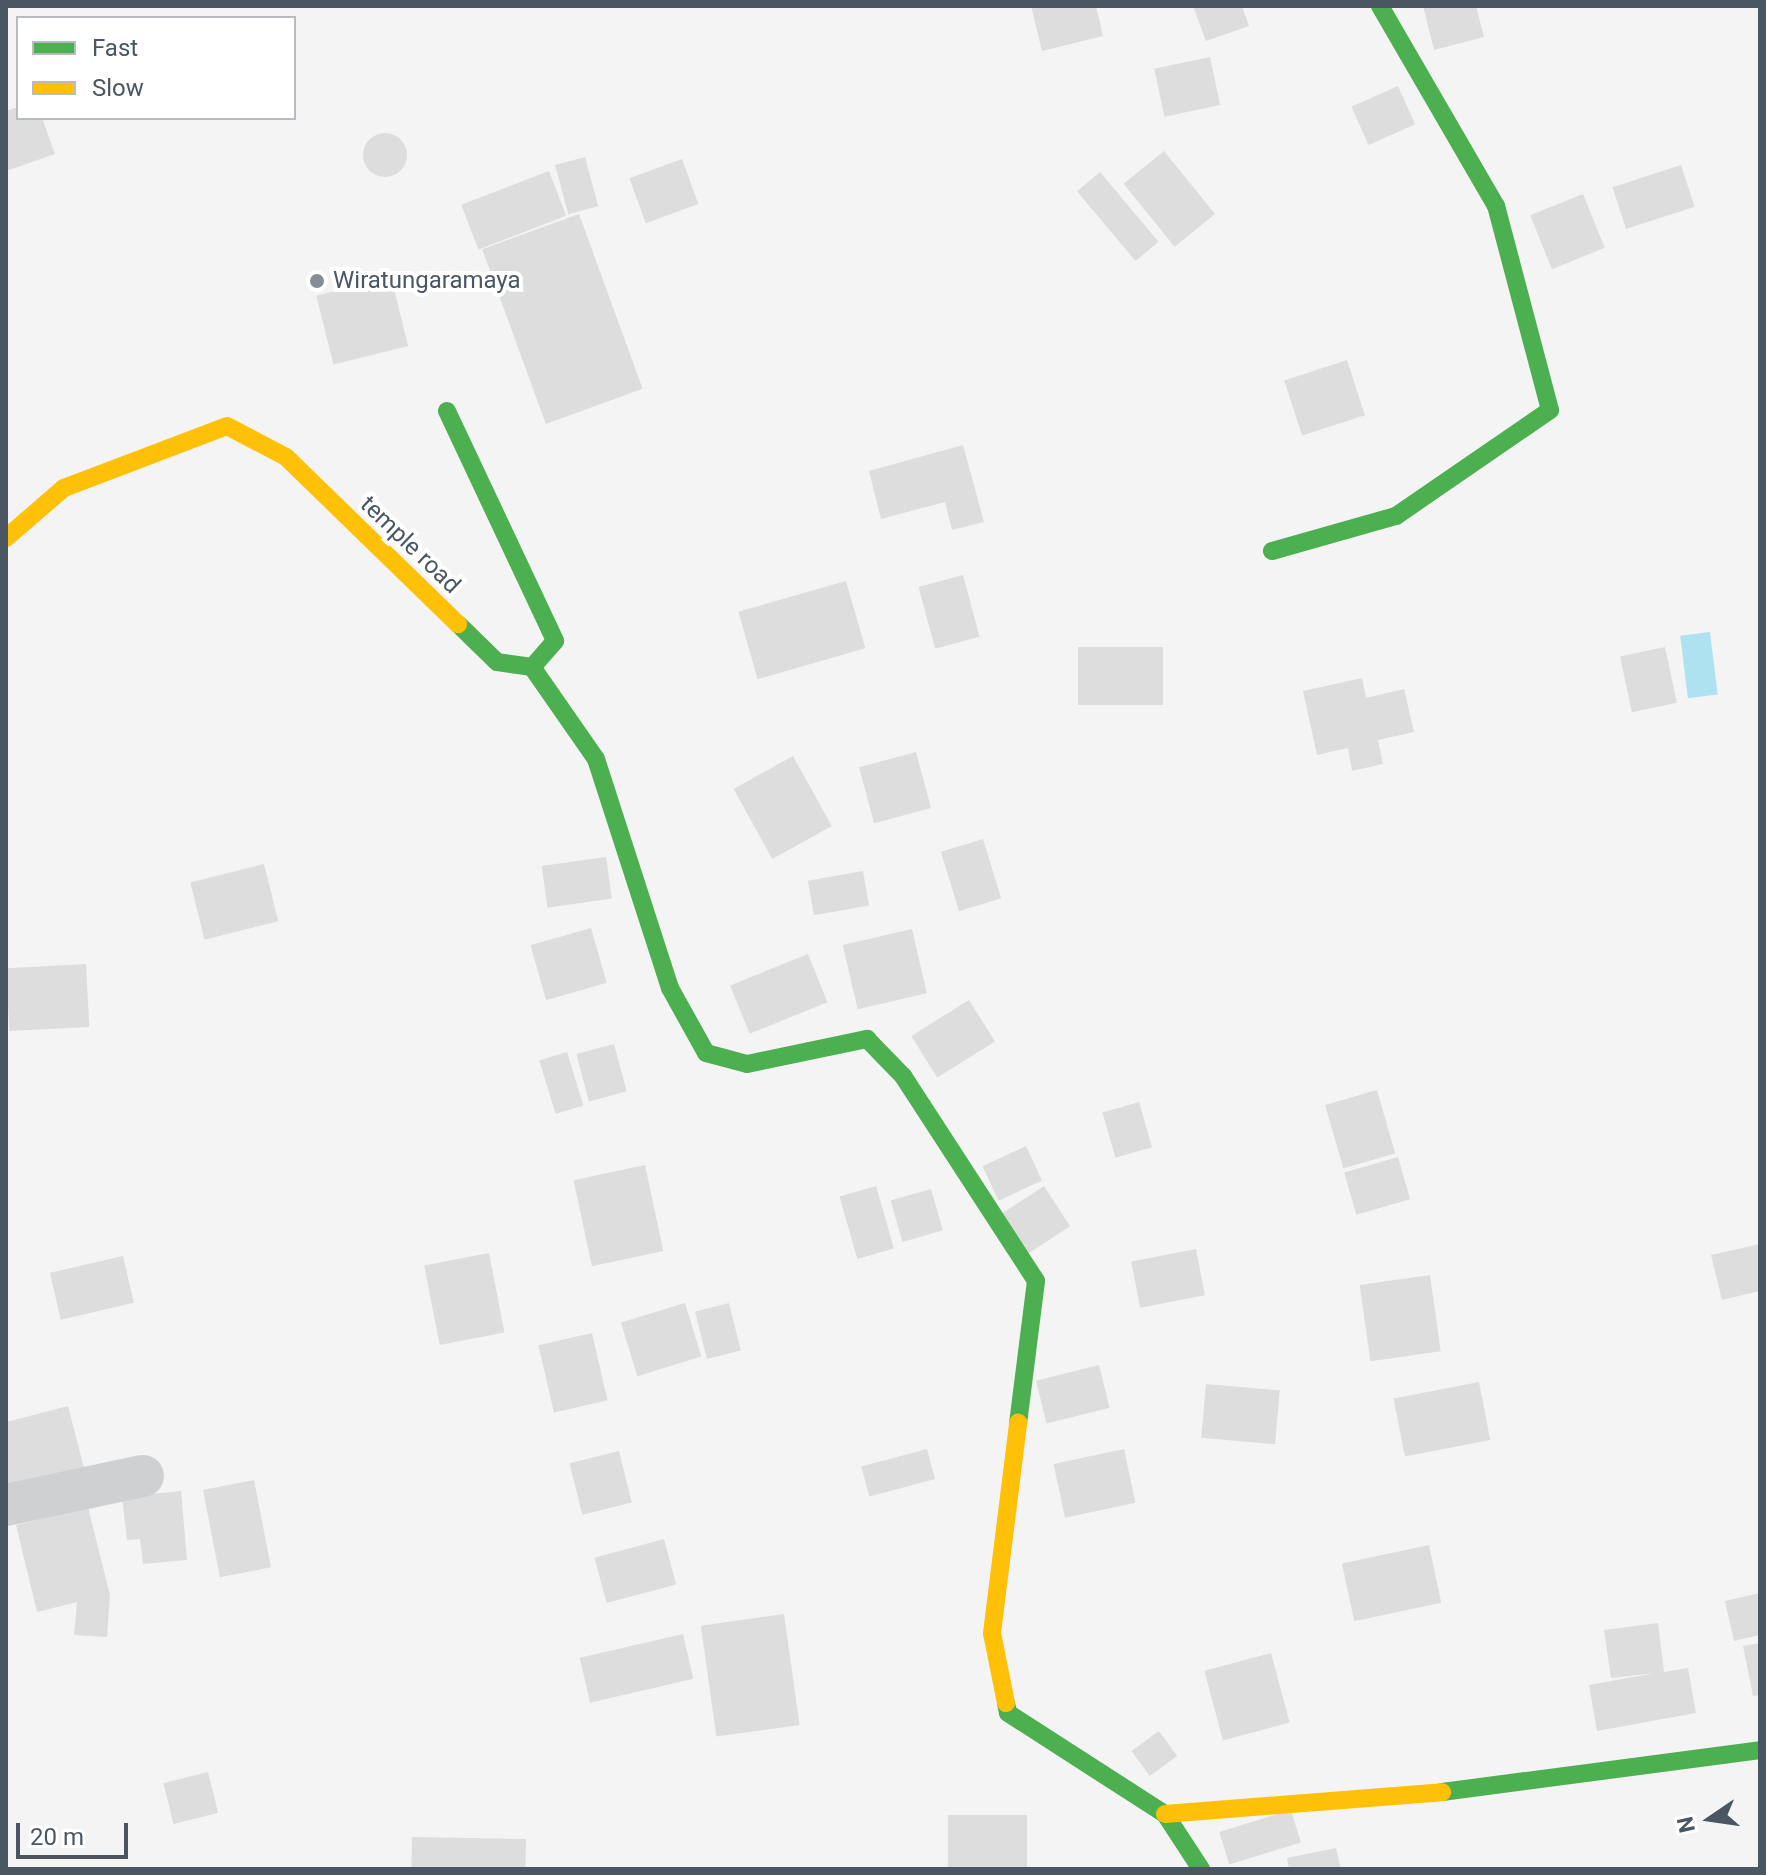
<!DOCTYPE html>
<style>
body{margin:0}
#map{position:relative;width:1766px;height:1875px;overflow:hidden;background:#f4f4f4;font-family:Roboto,sans-serif}
div>[style]{position:absolute}
.water>*{inset:0;background:#aee2f0;transform-origin:0 0}
.building>*{inset:0;background:#ddddde;transform-origin:0 0}
.round{border-radius:50%}
.street>*{height:42px;margin:-21px;padding:0 21px;transform-origin:21px;border-radius:21px;background:#ced0d2}
.fast>*{height:18px;margin:-9px;padding:0 9px;transform-origin:9px;border-radius:9px;background:#4caf50}
.slow>*{height:18px;margin:-9px;padding:0 9px;transform-origin:9px;border-radius:9px;background:#ffc107}
.dots>*{width:22px;height:22px;translate:-50% -50%;box-sizing:border-box;border:4px solid #fff;border-radius:50%}
span{translate:-50% -50%;white-space:nowrap;text-align:center;line-height:1.15;-webkit-text-stroke:8px #fff;paint-order:stroke}
.poi-label{font-size:24px;color:#4a5661}
.left{translate:0 -50%;text-align:left}
.street-label{font-size:24px;color:#4a5661}
.frame{position:absolute;inset:0;border:8px solid #4a5661;pointer-events:none}
.legend{position:absolute;left:16px;top:16px;width:280px;height:104px;box-sizing:border-box;background:#fff;border:2px solid #b7bbc0;margin:0;padding:10px 14px;list-style:none;font-size:24px;color:#4a5661}
.legend li{display:flex;align-items:center;gap:16px;height:40px}
.legend b{width:40px;border:2px solid #b7bbc0}
.north{position:absolute;left:1670px;top:1779px;width:80px;height:80px;-webkit-text-stroke:6px #fff;paint-order:stroke;rotate:257deg;font-size:22px;font-weight:700;line-height:32px;text-align:center;color:#4a5661}
.north::after{content:'';display:block;margin:auto;width:28px;height:36px;background:#4a5661;clip-path:polygon(50% 0,100% 100%,50% 72%,0 100%)}
.scale{position:absolute;left:16px;top:1823px;width:112px;height:36px;box-sizing:border-box;border:4px solid #4a5661;border-top:0;padding-left:10px;font-size:24px;line-height:28px;white-space:nowrap;color:#4a5661;-webkit-text-stroke:6px #fff;paint-order:stroke}
</style>
<div id="map">
<div class="water">
<i style="left:1710px;top:632px;width:63px;height:30px;rotate:83deg"></i>
</div>
<div class="building">
<i style="clip-path:polygon(1031px 6px,1096px 6px,1103px 36px,1042px 51px)"></i>
<i style="clip-path:polygon(1193px 6px,1242px 6px,1249px 26px,1206px 41px)"></i>
<i style="clip-path:polygon(1423px 6px,1476px 6px,1484px 37px,1434px 50px)"></i>
<i style="left:1210px;top:57px;width:49px;height:57px;rotate:78deg"></i>
<i style="left:1398px;top:86px;width:42px;height:51px;rotate:66deg"></i>
<i style="clip-path:polygon(18px 107px,18px 118px,42px 118px,55px 154px,6px 171px,6px 111px)"></i>
<i class="round" style="left:363px;top:133px;width:44px;height:44px"></i>
<i style="left:1164px;top:151px;width:81px;height:52px;rotate:51deg"></i>
<i style="left:585px;top:157px;width:51px;height:31px;rotate:75deg"></i>
<i style="left:682px;top:159px;width:48px;height:56px;rotate:70deg"></i>
<i style="left:1681px;top:165px;width:44px;height:72px;rotate:72deg"></i>
<i style="left:549px;top:171px;width:48px;height:94px;rotate:69deg"></i>
<i style="left:1100px;top:172px;width:91px;height:30px;rotate:50deg"></i>
<i style="left:1583px;top:194px;width:58px;height:57px;rotate:68deg"></i>
<i style="left:579px;top:214px;width:186px;height:103px;rotate:70deg"></i>
<i style="left:391px;top:277px;width:71px;height:77px;rotate:76deg"></i>
<i style="left:1347px;top:360px;width:58px;height:66px;rotate:72deg"></i>
<i style="clip-path:polygon(963px 445px,984px 522px,952px 530px,945px 502px,881px 519px,869px 471px)"></i>
<i style="left:963px;top:575px;width:64px;height:46px;rotate:75deg"></i>
<i style="left:846px;top:581px;width:70px;height:112px;rotate:74deg"></i>
<i style="left:1078px;top:647px;width:85px;height:58px"></i>
<i style="left:1665px;top:647px;width:57px;height:46px;rotate:78deg"></i>
<i style="clip-path:polygon(1362px 678px,1366px 698px,1404px 689px,1414px 732px,1378px 740px,1383px 764px,1352px 771px,1348px 748px,1317px 755px,1303px 691px)"></i>
<i style="left:916px;top:752px;width:58px;height:59px;rotate:75deg"></i>
<i style="left:793px;top:756px;width:80px;height:68px;rotate:61deg"></i>
<i style="left:983px;top:839px;width:62px;height:44px;rotate:73deg"></i>
<i style="left:606px;top:857px;width:42px;height:65px;rotate:82deg"></i>
<i style="left:264px;top:864px;width:59px;height:76px;rotate:76deg"></i>
<i style="left:863px;top:871px;width:35px;height:56px;rotate:80deg"></i>
<i style="left:591px;top:928px;width:57px;height:63px;rotate:74deg"></i>
<i style="left:912px;top:929px;width:66px;height:71px;rotate:77deg"></i>
<i style="left:808px;top:954px;width:52px;height:84px;rotate:68deg"></i>
<i style="left:86px;top:964px;width:63px;height:80px;rotate:87deg"></i>
<i style="left:969px;top:1000px;width:49px;height:68px;rotate:58deg"></i>
<i style="left:614px;top:1044px;width:49px;height:39px;rotate:75deg"></i>
<i style="left:567px;top:1052px;width:56px;height:29px;rotate:73deg"></i>
<i style="left:1377px;top:1090px;width:66px;height:54px;rotate:74deg"></i>
<i style="left:1139px;top:1102px;width:47px;height:38px;rotate:74deg"></i>
<i style="left:1026px;top:1146px;width:38px;height:48px;rotate:65deg"></i>
<i style="left:1398px;top:1157px;width:44px;height:56px;rotate:74deg"></i>
<i style="left:645px;top:1165px;width:88px;height:73px;rotate:78deg"></i>
<i style="left:876px;top:1186px;width:65px;height:38px;rotate:74deg"></i>
<i style="left:1044px;top:1186px;width:48px;height:51px;rotate:57deg"></i>
<i style="left:931px;top:1189px;width:43px;height:42px;rotate:74deg"></i>
<i style="clip-path:polygon(1760px 1244px,1760px 1291px,1722px 1300px,1711px 1255px)"></i>
<i style="left:1196px;top:1249px;width:47px;height:66px;rotate:79deg"></i>
<i style="left:489px;top:1253px;width:81px;height:66px;rotate:79deg"></i>
<i style="left:123px;top:1256px;width:48px;height:75px;rotate:77deg"></i>
<i style="left:1430px;top:1275px;width:77px;height:71px;rotate:82deg"></i>
<i style="left:685px;top:1303px;width:56px;height:67px;rotate:73deg"></i>
<i style="left:729px;top:1303px;width:49px;height:35px;rotate:76deg"></i>
<i style="left:592px;top:1333px;width:69px;height:55px;rotate:77deg"></i>
<i style="left:1099px;top:1365px;width:44px;height:65px;rotate:76deg"></i>
<i style="left:1479px;top:1382px;width:59px;height:87px;rotate:79deg"></i>
<i style="left:1206px;top:1384px;width:74px;height:54px;rotate:5deg"></i>
<i style="clip-path:polygon(68px 1406px,84px 1468px,6px 1489px,6px 1422px)"></i>
<i style="left:927px;top:1449px;width:31px;height:68px;rotate:75deg"></i>
<i style="left:1124px;top:1449px;width:55px;height:72px;rotate:78deg"></i>
<i style="left:619px;top:1451px;width:53px;height:51px;rotate:76deg"></i>
<i style="left:254px;top:1480px;width:89px;height:52px;rotate:79deg"></i>
<i style="clip-path:polygon(181px 1491px,187px 1560px,143px 1564px,140px 1539px,127px 1540px,122px 1497px)"></i>
<i style="clip-path:polygon(88px 1507px,110px 1595px,107px 1637px,74px 1635px,77px 1602px,37px 1612px,16px 1525px)"></i>
<i style="left:664px;top:1539px;width:47px;height:72px;rotate:75deg"></i>
<i style="left:1429px;top:1545px;width:59px;height:89px;rotate:78deg"></i>
<i style="clip-path:polygon(1760px 1593px,1760px 1635px,1734px 1641px,1725px 1601px)"></i>
<i style="left:784px;top:1614px;width:112px;height:84px;rotate:82deg"></i>
<i style="clip-path:polygon(1658px 1623px,1664px 1672px,1688px 1668px,1696px 1713px,1597px 1731px,1589px 1685px,1655px 1673px,1611px 1678px,1604px 1630px)"></i>
<i style="left:683px;top:1634px;width:46px;height:106px;rotate:77deg"></i>
<i style="clip-path:polygon(1760px 1643px,1760px 1695px,1753px 1696px,1743px 1646px)"></i>
<i style="left:1271px;top:1653px;width:72px;height:69px;rotate:75deg"></i>
<i style="left:1159px;top:1731px;width:31px;height:34px;rotate:54deg"></i>
<i style="left:208px;top:1772px;width:42px;height:46px;rotate:76deg"></i>
<i style="left:1291px;top:1810px;width:34px;height:75px;rotate:73deg"></i>
<i style="left:948px;top:1815px;width:79px;height:54px"></i>
<i style="left:412px;top:1837px;width:114px;height:32px;rotate:1deg"></i>
<i style="clip-path:polygon(1336px 1848px,1341px 1869px,1289px 1869px,1287px 1858px)"></i>
</div>
<div class="street">
<i style="left:6px;top:1505px;width:140px;rotate:-12deg"></i>
</div>
<div class="fast">
<i style="left:447px;top:411px;width:254px;rotate:64.8deg"></i>
<i style="left:555px;top:641px;width:35px;rotate:131deg"></i>
<i style="left:532px;top:667px;width:35px;rotate:-172deg"></i>
<i style="left:497px;top:662px;width:54px;rotate:-135.7deg"></i>
<i style="left:1272px;top:551px;width:129px;rotate:-15.8deg"></i>
<i style="left:1396px;top:516px;width:187px;rotate:-34.5deg"></i>
<i style="left:1550px;top:410px;width:211px;rotate:-104.8deg"></i>
<i style="left:1496px;top:206px;width:231px;rotate:-120.1deg"></i>
<i style="left:532px;top:667px;width:112px;rotate:55.2deg"></i>
<i style="left:596px;top:759px;width:241px;rotate:72.1deg"></i>
<i style="left:670px;top:988px;width:74px;rotate:61deg"></i>
<i style="left:706px;top:1053px;width:42px;rotate:15deg"></i>
<i style="left:747px;top:1064px;width:123px;rotate:-11.8deg"></i>
<i style="left:867px;top:1039px;width:52px;rotate:45.8deg"></i>
<i style="left:903px;top:1076px;width:244px;rotate:57deg"></i>
<i style="left:1036px;top:1281px;width:143px;rotate:97.2deg"></i>
<i style="left:1006px;top:1703px;width:10px;rotate:79deg"></i>
<i style="left:1008px;top:1713px;width:187px;rotate:32.8deg"></i>
<i style="left:1165px;top:1814px;width:66px;rotate:56.8deg"></i>
<i style="left:1442px;top:1792px;width:321px;rotate:-7.5deg"></i>
</div>
<div class="slow">
<i style="left:6px;top:538px;width:77px;rotate:-40.8deg"></i>
<i style="left:64px;top:488px;width:174px;rotate:-20.8deg"></i>
<i style="left:227px;top:426px;width:67px;rotate:27.7deg"></i>
<i style="left:286px;top:457px;width:240px;rotate:44.2deg"></i>
<i style="left:1006px;top:1703px;width:71px;rotate:-101.3deg"></i>
<i style="left:992px;top:1633px;width:212px;rotate:-82.9deg"></i>
<i style="left:1165px;top:1814px;width:278px;rotate:-4.5deg"></i>
</div>
<div class="dots">
<i style="left:317px;top:281px;background:#868d94"></i>
</div>
<div class="poi-label">
<span class="left" style="left:333px;top:281px">Wiratungaramaya</span>
</div>
<div class="street-label">
<span style="left:410px;top:545px;rotate:44deg">temple road</span>
</div>
<div class="frame"></div>
<ul class="legend">
<li><b style="height:10px;background:#4caf50"></b>Fast</li>
<li><b style="height:10px;background:#ffc107"></b>Slow</li>
</ul>
<div class="north">N</div>
<div class="scale">20 m</div>
</div>
